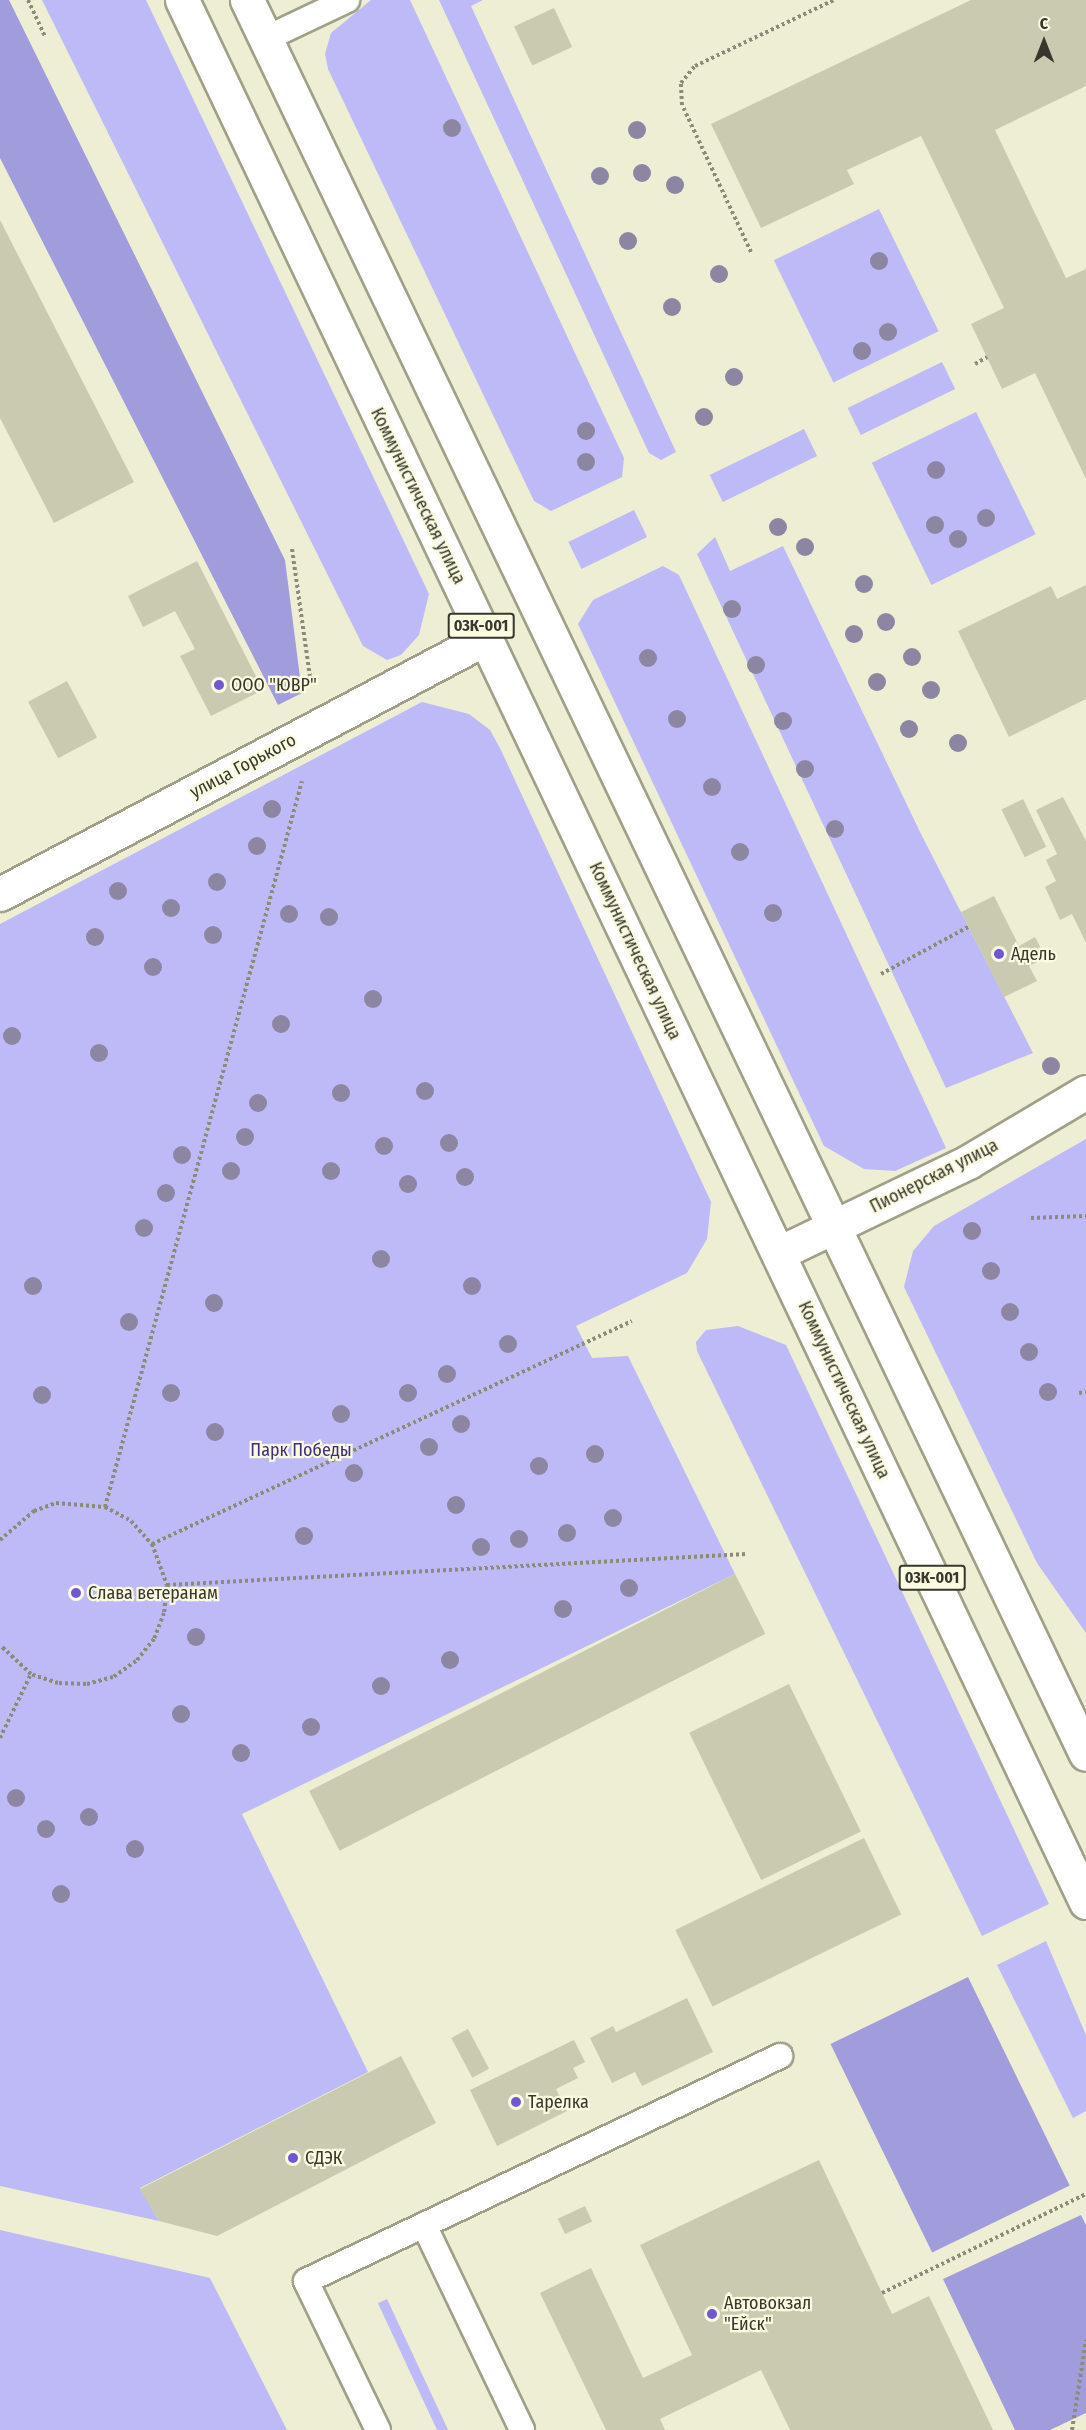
<!DOCTYPE html>
<meta charset="utf-8">
<style>
body{margin:0}
#map{position:relative;width:1086px;height:2430px;overflow:hidden;background:#edeed3;font-family:"Fira Sans Condensed",sans-serif}
div>[style]{position:absolute}
.green>*{inset:0;background:#bdbaf7;transform-origin:0 0}
.forest>*{inset:0;background:#a19cdb;transform-origin:0 0}
.building>*{inset:0;background:#cacab0;transform-origin:0 0}
.path>*{height:4px;margin-top:-2px;transform-origin:0;background:repeating-linear-gradient(90deg,#8a8b79 0 3px,transparent 0 6px)}
.roads{filter:drop-shadow(2px 0 #9fa087) drop-shadow(-2px 0 #9fa087) drop-shadow(0 2px #9fa087) drop-shadow(0 -2px #9fa087)}
.lane>*{height:24px;margin:-12px;padding:0 12px;transform-origin:12px;border-radius:12px;background:#fff}
.street>*{height:33px;margin:-16.5px;padding:0 16.5px;transform-origin:16.5px;border-radius:16.5px;background:#fff}
.primary>*{height:33px;margin:-16.5px;padding:0 16.5px;transform-origin:16.5px;border-radius:16.5px;background:#fff}
.trees>*{width:18px;height:18px;margin:-9px;border-radius:50%;background:#8d86a3}
.dots>*{width:16px;height:16px;translate:-50% -50%;box-sizing:border-box;border:3px solid #fafbe0;border-radius:50%}
span{translate:-50% -50%;white-space:nowrap;text-align:center;line-height:1.15;-webkit-text-stroke:4.5px #fafbe0;paint-order:stroke}
.shield-label span{padding:2px 4px;background:#fafbe0;border:2px solid;border-radius:4px;-webkit-text-stroke-width:0}
.shield-label{font-size:16px;color:#37372d;font-weight:700}
.street-label{font-size:18px;color:#37372d}
.poi-label{font-size:18px;color:#37372d}
.left{translate:0 -50%;text-align:left}
.park-label{font-size:18px;color:#3e317b}
.north{position:absolute;left:1014px;top:12px;width:60px;height:60px;-webkit-text-stroke:4px #fafbe0;paint-order:stroke;rotate:0deg;font-size:16px;font-weight:700;line-height:24px;text-align:center;color:#37372d}
.north::after{content:'';display:block;margin:auto;width:21px;height:27px;background:#37372d;clip-path:polygon(50% 0,100% 100%,50% 72%,0 100%)}
</style>
<div id="map">
<div class="green">
<i style="clip-path:polygon(42px 0,146px 0,429px 594px,419px 635px,401px 655px,387px 660px,363px 646px)"></i>
<i style="clip-path:polygon(371px 0,410px 0,624px 458px,622px 477px,551px 511px,534px 501px,328px 69px,325px 54px,331px 33px)"></i>
<i style="clip-path:polygon(439px 0,483px 0,471px 6px,676px 452px,661px 460px,649px 453px)"></i>
<i style="left:879px;top:209px;width:136px;height:117px;rotate:64deg"></i>
<i style="left:942px;top:362px;width:30px;height:105px;rotate:64deg"></i>
<i style="left:976px;top:412px;width:136px;height:116px;rotate:64deg"></i>
<i style="left:804px;top:429px;width:30px;height:105px;rotate:64deg"></i>
<i style="left:634px;top:510px;width:30px;height:73px;rotate:64deg"></i>
<i style="clip-path:polygon(715px 537px,730px 571px,783px 546px,920px 832px,1033px 1053px,946px 1088px,697px 554px)"></i>
<i style="clip-path:polygon(663px 566px,679px 575px,946px 1148px,895px 1171px,864px 1169px,824px 1146px,578px 624px,593px 600px)"></i>
<i style="clip-path:polygon(422px 702px,469px 714px,490px 730px,500px 748px,711px 1202px,707px 1239px,687px 1273px,576px 1326px,592px 1358px,628px 1356px,735px 1574px,242px 1814px,368px 2072px,140px 2188px,159px 2221px,0 2186px,0 924px)"></i>
<i style="clip-path:polygon(1086px 1139px,1086px 1633px,1037px 1563px,904px 1287px,913px 1251px,934px 1226px)"></i>
<i style="clip-path:polygon(738px 1326px,786px 1345px,1049px 1904px,982px 1936px,697px 1351px,696px 1342px,706px 1330px)"></i>
<i style="clip-path:polygon(1046px 1941px,1086px 2035px,1086px 2111px,1073px 2118px,997px 1965px)"></i>
<i style="clip-path:polygon(0 2230px,210px 2278px,287px 2430px,0 2430px)"></i>
<i style="left:387px;top:2299px;width:145px;height:10px;rotate:65deg"></i>
</div>
<div class="forest">
<i style="clip-path:polygon(0 0,9px 0,285px 560px,302px 693px,278px 705px,0 158px)"></i>
<i style="left:968px;top:1977px;width:232px;height:153px;rotate:64deg"></i>
<i style="clip-path:polygon(1081px 2215px,1086px 2225px,1086px 2413px,1050px 2430px,1015px 2430px,943px 2279px)"></i>
</div>
<div class="building">
<i style="clip-path:polygon(971px 0,1086px 0,1086px 86px,995px 130px,1066px 278px,1086px 269px,1086px 479px,1035px 373px,1002px 389px,971px 324px,1004px 308px,921px 136px,847px 170px,854px 184px,761px 228px,711px 124px)"></i>
<i style="left:554px;top:8px;width:43px;height:44px;rotate:65deg"></i>
<i style="clip-path:polygon(0 220px,134px 482px,54px 523px,0 418px)"></i>
<i style="clip-path:polygon(197px 561px,263px 690px,211px 716px,180px 656px,195px 649px,175px 611px,143px 627px,128px 596px)"></i>
<i style="clip-path:polygon(1086px 585px,1086px 699px,1009px 737px,958px 631px,1051px 586px,1057px 599px)"></i>
<i style="left:67px;top:681px;width:64px;height:44px;rotate:62deg"></i>
<i style="clip-path:polygon(1063px 797px,1086px 841px,1086px 943px,1072px 914px,1060px 920px,1045px 887px,1056px 881px,1046px 860px,1057px 854px,1036px 810px)"></i>
<i style="left:1023px;top:799px;width:53px;height:24px;rotate:64deg"></i>
<i style="clip-path:polygon(994px 896px,1019px 946px,1035px 937px,1046px 958px,1029px 966px,1037px 981px,1004px 997px,961px 912px)"></i>
<i style="left:735px;top:1574px;width:67px;height:478px;rotate:63deg"></i>
<i style="left:789px;top:1684px;width:164px;height:111px;rotate:64deg"></i>
<i style="left:864px;top:1838px;width:85px;height:210px;rotate:64deg"></i>
<i style="clip-path:polygon(687px 1998px,713px 2052px,642px 2086px,635px 2072px,612px 2083px,590px 2038px,613px 2026px,616px 2032px)"></i>
<i style="left:468px;top:2029px;width:45px;height:19px;rotate:62deg"></i>
<i style="clip-path:polygon(574px 2040px,585px 2062px,573px 2068px,578px 2078px,556px 2089px,567px 2111px,497px 2146px,470px 2090px)"></i>
<i style="clip-path:polygon(401px 2056px,436px 2123px,217px 2236px,159px 2221px,140px 2189px)"></i>
<i style="clip-path:polygon(819px 2160px,892px 2314px,929px 2296px,993px 2430px,790px 2430px,761px 2370px,660px 2419px,665px 2430px,606px 2430px,540px 2293px,591px 2268px,643px 2378px,692px 2355px,640px 2245px)"></i>
<i style="left:585px;top:2206px;width:17px;height:30px;rotate:65deg"></i>
</div>
<div class="path">
<i style="left:28px;top:0;width:40px;rotate:65deg"></i>
<i style="left:751px;top:252px;width:162px;rotate:-115.1deg"></i>
<i style="left:682px;top:105px;width:22px;rotate:-93deg"></i>
<i style="left:681px;top:83px;width:22px;rotate:-51deg"></i>
<i style="left:695px;top:66px;width:154px;rotate:-25.4deg"></i>
<i style="left:975px;top:364px;width:14px;rotate:-30deg"></i>
<i style="left:292px;top:549px;width:137px;rotate:82deg"></i>
<i style="left:881px;top:974px;width:99px;rotate:-28.4deg"></i>
<i style="left:1031px;top:1218px;width:55px;rotate:-2.1deg"></i>
<i style="left:1079px;top:1393px;width:7px;rotate:-16deg"></i>
<i style="left:105px;top:1507px;width:752px;rotate:-74.82deg"></i>
<i style="left:0;top:1540px;width:45px;rotate:-40.5deg"></i>
<i style="left:34px;top:1511px;width:23px;rotate:-20deg"></i>
<i style="left:56px;top:1503px;width:49px;rotate:4.7deg"></i>
<i style="left:105px;top:1507px;width:30px;rotate:28deg"></i>
<i style="left:131px;top:1521px;width:31px;rotate:48deg"></i>
<i style="left:152px;top:1544px;width:44px;rotate:69.9deg"></i>
<i style="left:167px;top:1585px;width:28px;rotate:96deg"></i>
<i style="left:164px;top:1613px;width:28px;rotate:111deg"></i>
<i style="left:154px;top:1639px;width:28px;rotate:129deg"></i>
<i style="left:136px;top:1661px;width:28px;rotate:145deg"></i>
<i style="left:113px;top:1677px;width:28px;rotate:165deg"></i>
<i style="left:86px;top:1684px;width:28px;rotate:-178deg"></i>
<i style="left:58px;top:1683px;width:28px;rotate:-162deg"></i>
<i style="left:31px;top:1674px;width:42px;rotate:-136.9deg"></i>
<i style="left:152px;top:1544px;width:529px;rotate:-24.92deg"></i>
<i style="left:167px;top:1585px;width:580px;rotate:-3.06deg"></i>
<i style="left:0;top:1738px;width:71px;rotate:-64.2deg"></i>
<i style="left:882px;top:2293px;width:227px;rotate:-25.9deg"></i>
<i style="left:1072px;top:2430px;width:91px;rotate:-81.2deg"></i>
</div>
<div class="roads">
<div class="lane">
<i style="left:265px;top:39px;width:91px;rotate:-25.4deg"></i>
<i style="left:424px;top:2225px;width:227px;rotate:64.4deg"></i>
<i style="left:378px;top:2430px;width:165px;rotate:-115.8deg"></i>
<i style="left:306px;top:2281px;width:525px;rotate:-25.39deg"></i>
</div>
<div class="street">
<i style="left:0;top:894px;width:549px;rotate:-27.78deg"></i>
<i style="left:779px;top:1253px;width:210px;rotate:-25.7deg"></i>
<i style="left:968px;top:1162px;width:137px;rotate:-30.7deg"></i>
</div>
<div class="primary">
<i style="left:182px;top:0;width:2106px;rotate:64.58deg"></i>
<i style="left:247px;top:0;width:1944px;rotate:64.44deg"></i>
</div>
</div>
<div class="trees">
<i style="left:452px;top:128px"></i>
<i style="left:637px;top:130px"></i>
<i style="left:642px;top:173px"></i>
<i style="left:600px;top:176px"></i>
<i style="left:675px;top:185px"></i>
<i style="left:628px;top:241px"></i>
<i style="left:879px;top:261px"></i>
<i style="left:719px;top:274px"></i>
<i style="left:672px;top:307px"></i>
<i style="left:888px;top:332px"></i>
<i style="left:862px;top:351px"></i>
<i style="left:734px;top:377px"></i>
<i style="left:704px;top:417px"></i>
<i style="left:586px;top:431px"></i>
<i style="left:586px;top:462px"></i>
<i style="left:936px;top:470px"></i>
<i style="left:986px;top:518px"></i>
<i style="left:935px;top:525px"></i>
<i style="left:778px;top:527px"></i>
<i style="left:958px;top:539px"></i>
<i style="left:805px;top:547px"></i>
<i style="left:864px;top:584px"></i>
<i style="left:732px;top:609px"></i>
<i style="left:886px;top:622px"></i>
<i style="left:854px;top:634px"></i>
<i style="left:912px;top:657px"></i>
<i style="left:648px;top:658px"></i>
<i style="left:756px;top:665px"></i>
<i style="left:877px;top:682px"></i>
<i style="left:931px;top:690px"></i>
<i style="left:677px;top:719px"></i>
<i style="left:783px;top:721px"></i>
<i style="left:909px;top:729px"></i>
<i style="left:958px;top:743px"></i>
<i style="left:805px;top:769px"></i>
<i style="left:712px;top:787px"></i>
<i style="left:272px;top:809px"></i>
<i style="left:835px;top:829px"></i>
<i style="left:257px;top:846px"></i>
<i style="left:740px;top:852px"></i>
<i style="left:217px;top:882px"></i>
<i style="left:118px;top:891px"></i>
<i style="left:171px;top:908px"></i>
<i style="left:773px;top:913px"></i>
<i style="left:289px;top:914px"></i>
<i style="left:329px;top:917px"></i>
<i style="left:213px;top:935px"></i>
<i style="left:95px;top:937px"></i>
<i style="left:153px;top:967px"></i>
<i style="left:373px;top:999px"></i>
<i style="left:281px;top:1024px"></i>
<i style="left:12px;top:1036px"></i>
<i style="left:99px;top:1053px"></i>
<i style="left:1051px;top:1066px"></i>
<i style="left:425px;top:1091px"></i>
<i style="left:341px;top:1093px"></i>
<i style="left:258px;top:1103px"></i>
<i style="left:245px;top:1137px"></i>
<i style="left:449px;top:1143px"></i>
<i style="left:384px;top:1146px"></i>
<i style="left:182px;top:1155px"></i>
<i style="left:231px;top:1171px"></i>
<i style="left:331px;top:1171px"></i>
<i style="left:465px;top:1177px"></i>
<i style="left:408px;top:1184px"></i>
<i style="left:166px;top:1193px"></i>
<i style="left:144px;top:1228px"></i>
<i style="left:972px;top:1231px"></i>
<i style="left:381px;top:1259px"></i>
<i style="left:991px;top:1271px"></i>
<i style="left:33px;top:1286px"></i>
<i style="left:472px;top:1286px"></i>
<i style="left:214px;top:1303px"></i>
<i style="left:1010px;top:1312px"></i>
<i style="left:129px;top:1322px"></i>
<i style="left:508px;top:1344px"></i>
<i style="left:1029px;top:1352px"></i>
<i style="left:447px;top:1374px"></i>
<i style="left:1048px;top:1392px"></i>
<i style="left:171px;top:1393px"></i>
<i style="left:408px;top:1393px"></i>
<i style="left:42px;top:1395px"></i>
<i style="left:341px;top:1414px"></i>
<i style="left:461px;top:1424px"></i>
<i style="left:215px;top:1432px"></i>
<i style="left:429px;top:1447px"></i>
<i style="left:595px;top:1454px"></i>
<i style="left:539px;top:1466px"></i>
<i style="left:354px;top:1473px"></i>
<i style="left:456px;top:1505px"></i>
<i style="left:613px;top:1518px"></i>
<i style="left:567px;top:1533px"></i>
<i style="left:304px;top:1536px"></i>
<i style="left:519px;top:1539px"></i>
<i style="left:481px;top:1547px"></i>
<i style="left:629px;top:1588px"></i>
<i style="left:563px;top:1609px"></i>
<i style="left:196px;top:1637px"></i>
<i style="left:450px;top:1660px"></i>
<i style="left:381px;top:1686px"></i>
<i style="left:181px;top:1714px"></i>
<i style="left:311px;top:1727px"></i>
<i style="left:241px;top:1753px"></i>
<i style="left:16px;top:1798px"></i>
<i style="left:89px;top:1817px"></i>
<i style="left:46px;top:1829px"></i>
<i style="left:135px;top:1849px"></i>
<i style="left:61px;top:1894px"></i>
</div>
<div class="dots">
<i style="left:219px;top:685px;background:#6e59d3"></i>
<i style="left:999px;top:954px;background:#6e59d3"></i>
<i style="left:76px;top:1593px;background:#6e59d3"></i>
<i style="left:516px;top:2102px;background:#6e59d3"></i>
<i style="left:293px;top:2158px;background:#6e59d3"></i>
<i style="left:712px;top:2314px;background:#6e59d3"></i>
</div>
<div class="shield-label">
<span style="left:481px;top:626px">03К-001</span>
<span style="left:932px;top:1578px">03К-001</span>
</div>
<div class="street-label">
<span style="left:418px;top:496px;rotate:64deg">Коммунистическая улица</span>
<span style="left:243px;top:766px;rotate:-28deg">улица Горького</span>
<span style="left:635px;top:951px;rotate:65deg">Коммунистическая улица</span>
<span style="left:934px;top:1176px;rotate:-27deg">Пионерская улица</span>
<span style="left:844px;top:1390px;rotate:65deg">Коммунистическая улица</span>
</div>
<div class="poi-label">
<span class="left" style="left:231px;top:685px">ООО "ЮВР"</span>
<span class="left" style="left:1011px;top:954px">Адель</span>
<span class="left" style="left:88px;top:1593px">Слава ветеранам</span>
<span class="left" style="left:528px;top:2102px">Тарелка</span>
<span class="left" style="left:305px;top:2158px">СДЭК</span>
<span class="left" style="left:724px;top:2314px">Автовокзал<br>"Ейск"</span>
</div>
<div class="park-label">
<span style="left:301px;top:1450px">Парк Победы</span>
</div>
<div class="north">С</div>
</div>
